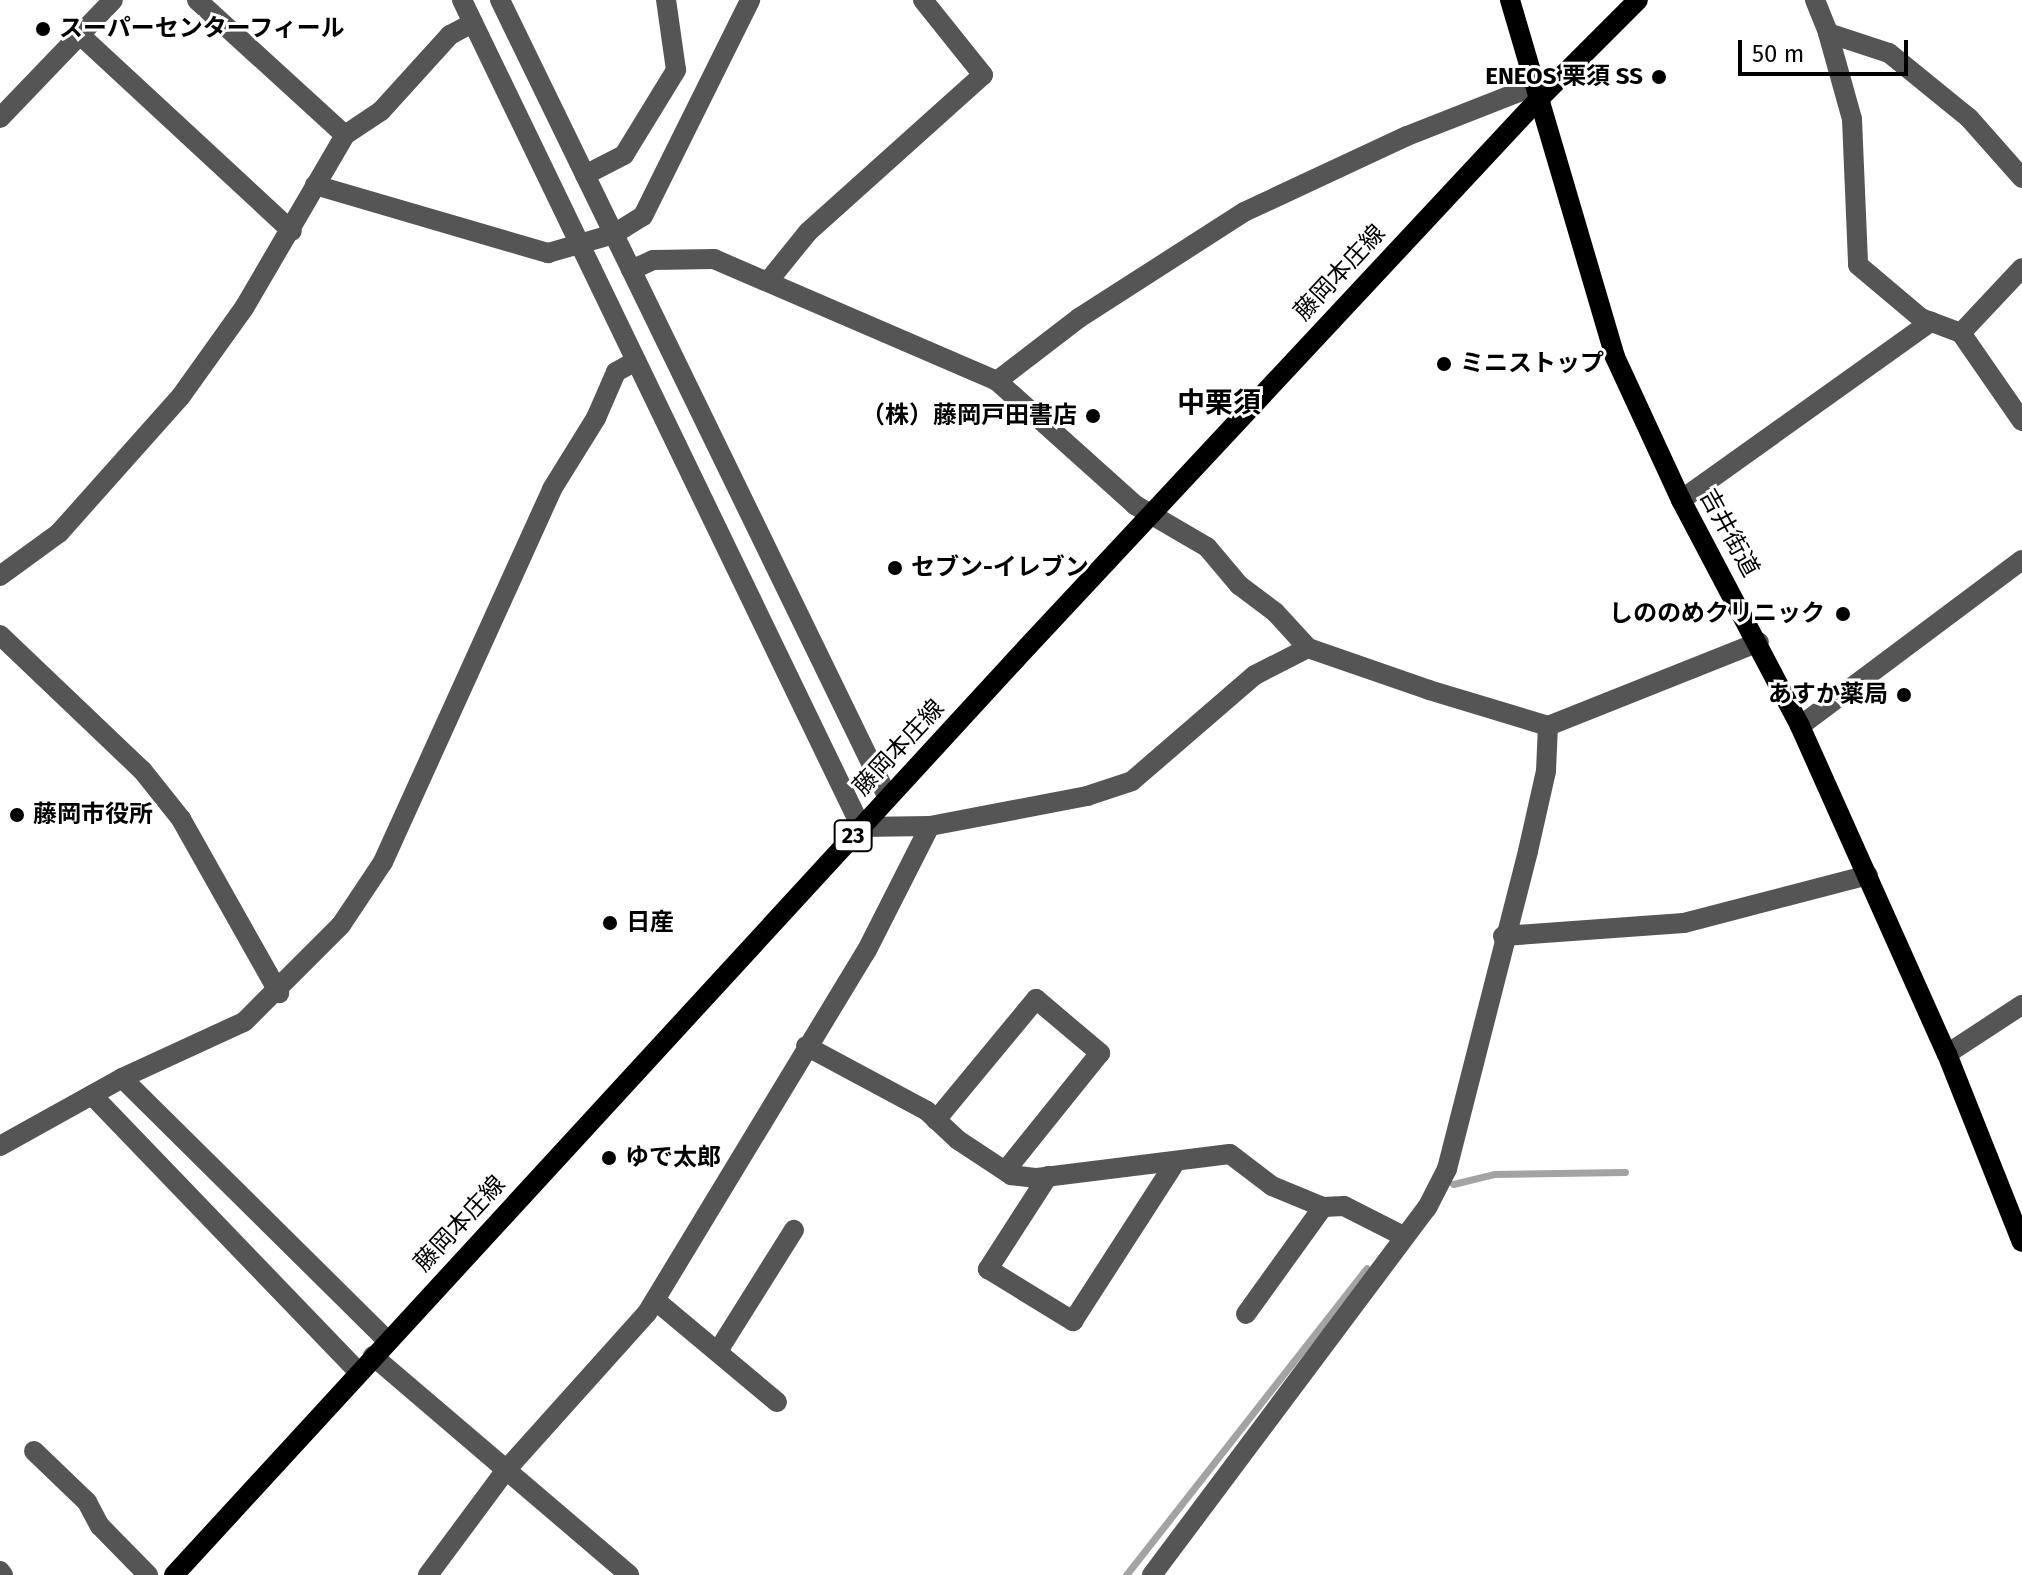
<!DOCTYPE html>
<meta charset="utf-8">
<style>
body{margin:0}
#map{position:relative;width:2022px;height:1575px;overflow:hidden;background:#fff;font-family:"Fira Sans","Noto Sans JP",sans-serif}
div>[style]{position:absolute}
.stream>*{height:7px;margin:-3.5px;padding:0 3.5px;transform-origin:3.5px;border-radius:3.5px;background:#a3a3a3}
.minor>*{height:20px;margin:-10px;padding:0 10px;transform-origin:10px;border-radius:10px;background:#555}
.major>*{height:20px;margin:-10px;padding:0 10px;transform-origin:10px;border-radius:10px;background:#000}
.dots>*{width:22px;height:22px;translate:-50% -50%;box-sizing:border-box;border:4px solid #fff;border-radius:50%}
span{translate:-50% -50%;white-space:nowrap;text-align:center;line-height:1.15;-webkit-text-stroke:6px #fff;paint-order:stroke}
.shield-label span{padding:2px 6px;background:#fff;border:2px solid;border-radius:6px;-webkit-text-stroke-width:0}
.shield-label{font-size:22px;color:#000;font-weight:700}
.poi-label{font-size:24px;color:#000;font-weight:700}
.left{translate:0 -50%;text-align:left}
.right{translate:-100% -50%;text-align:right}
.street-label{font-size:24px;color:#000}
.quarter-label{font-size:28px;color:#000;font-weight:700}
.scale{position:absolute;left:1738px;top:40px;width:170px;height:36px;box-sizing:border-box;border:4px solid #000;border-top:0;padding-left:10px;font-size:24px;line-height:28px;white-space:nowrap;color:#000;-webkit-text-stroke:6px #fff;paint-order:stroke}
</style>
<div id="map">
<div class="stream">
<i style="left:1453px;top:1184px;width:42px;rotate:-13.7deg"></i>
<i style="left:1494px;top:1174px;width:131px;rotate:-0.9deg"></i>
<i style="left:1126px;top:1575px;width:390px;rotate:-51.9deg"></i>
</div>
<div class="minor">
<i style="left:197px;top:0;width:200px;rotate:42.4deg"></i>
<i style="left:462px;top:0;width:918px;rotate:64.24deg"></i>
<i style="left:861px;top:827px;width:69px;rotate:-0.8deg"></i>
<i style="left:930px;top:826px;width:160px;rotate:-10.8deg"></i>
<i style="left:1087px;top:796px;width:47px;rotate:-18.4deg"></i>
<i style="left:1132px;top:781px;width:162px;rotate:-40.8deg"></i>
<i style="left:1255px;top:675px;width:59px;rotate:-27deg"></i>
<i style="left:500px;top:0;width:887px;rotate:64.07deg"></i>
<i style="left:1815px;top:0;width:35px;rotate:68deg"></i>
<i style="left:1828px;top:33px;width:64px;rotate:18.2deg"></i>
<i style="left:1889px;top:53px;width:103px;rotate:39.1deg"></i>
<i style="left:1969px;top:118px;width:80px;rotate:48.5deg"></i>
<i style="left:1828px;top:33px;width:89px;rotate:74.4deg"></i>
<i style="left:1852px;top:119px;width:146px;rotate:87.6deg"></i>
<i style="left:1858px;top:265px;width:82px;rotate:40.1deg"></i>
<i style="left:1921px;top:318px;width:43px;rotate:20.6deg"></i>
<i style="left:1961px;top:333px;width:107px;rotate:55.3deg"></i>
<i style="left:79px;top:34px;width:290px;rotate:42.8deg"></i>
<i style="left:0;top:118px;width:163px;rotate:-46.2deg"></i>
<i style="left:585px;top:175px;width:44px;rotate:-27.1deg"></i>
<i style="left:624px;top:155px;width:100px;rotate:-58.5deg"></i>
<i style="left:676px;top:70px;width:71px;rotate:-98.1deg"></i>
<i style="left:315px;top:185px;width:243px;rotate:16.3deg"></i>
<i style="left:548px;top:253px;width:69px;rotate:-16.1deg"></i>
<i style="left:614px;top:234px;width:34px;rotate:-32deg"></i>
<i style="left:643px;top:216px;width:241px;rotate:-63.6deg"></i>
<i style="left:631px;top:270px;width:24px;rotate:-24deg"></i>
<i style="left:653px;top:260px;width:61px;rotate:-0.9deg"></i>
<i style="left:714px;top:259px;width:308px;rotate:23.3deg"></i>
<i style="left:997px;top:381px;width:186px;rotate:41.9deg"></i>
<i style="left:1135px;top:505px;width:83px;rotate:30.3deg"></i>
<i style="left:1207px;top:547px;width:50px;rotate:49.9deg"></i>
<i style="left:1239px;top:585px;width:45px;rotate:36.9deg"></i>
<i style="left:1275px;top:612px;width:49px;rotate:47.5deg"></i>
<i style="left:1308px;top:648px;width:128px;rotate:19.1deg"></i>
<i style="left:1429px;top:690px;width:124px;rotate:16.8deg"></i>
<i style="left:1548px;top:726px;width:227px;rotate:-21.7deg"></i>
<i style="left:770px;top:279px;width:60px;rotate:-51deg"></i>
<i style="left:808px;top:232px;width:235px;rotate:-41.9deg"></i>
<i style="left:983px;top:75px;width:96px;rotate:-128.7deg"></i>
<i style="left:1961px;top:333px;width:89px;rotate:-46.8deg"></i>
<i style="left:997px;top:381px;width:103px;rotate:-37.5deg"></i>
<i style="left:1079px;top:318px;width:196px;rotate:-32.7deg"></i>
<i style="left:1244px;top:212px;width:180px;rotate:-25deg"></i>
<i style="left:1407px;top:136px;width:134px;rotate:-21.4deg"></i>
<i style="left:1681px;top:500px;width:307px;rotate:-35.5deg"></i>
<i style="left:0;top:576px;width:73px;rotate:-36.1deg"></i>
<i style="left:59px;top:533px;width:183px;rotate:-48.3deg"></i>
<i style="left:181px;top:396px;width:108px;rotate:-54.4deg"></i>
<i style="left:244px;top:308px;width:200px;rotate:-59.7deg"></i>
<i style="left:345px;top:135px;width:43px;rotate:-33.7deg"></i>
<i style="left:381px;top:111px;width:103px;rotate:-47.8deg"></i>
<i style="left:450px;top:35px;width:26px;rotate:-28deg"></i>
<i style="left:0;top:635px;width:196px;rotate:43.6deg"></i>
<i style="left:142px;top:770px;width:63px;rotate:51.5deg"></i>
<i style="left:181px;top:819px;width:200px;rotate:60.6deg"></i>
<i style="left:1800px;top:726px;width:277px;rotate:-36.8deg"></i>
<i style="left:1503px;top:936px;width:181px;rotate:-4.1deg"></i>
<i style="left:1684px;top:923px;width:190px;rotate:-14.6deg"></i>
<i style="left:806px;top:1046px;width:137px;rotate:28.2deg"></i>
<i style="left:927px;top:1111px;width:42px;rotate:43.1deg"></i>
<i style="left:958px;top:1140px;width:64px;rotate:33.4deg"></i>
<i style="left:1011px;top:1175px;width:26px;rotate:7deg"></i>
<i style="left:1037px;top:1178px;width:194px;rotate:-7.1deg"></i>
<i style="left:1230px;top:1154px;width:53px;rotate:37.3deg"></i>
<i style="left:1272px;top:1186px;width:55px;rotate:22.4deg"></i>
<i style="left:1323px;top:1207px;width:21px;rotate:-3deg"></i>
<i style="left:1344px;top:1206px;width:68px;rotate:26.9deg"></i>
<i style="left:1947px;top:1054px;width:90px;rotate:-33.2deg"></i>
<i style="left:122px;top:1078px;width:374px;rotate:44.7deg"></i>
<i style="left:92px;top:1095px;width:385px;rotate:46.1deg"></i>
<i style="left:936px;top:1120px;width:157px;rotate:-50.4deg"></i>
<i style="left:1036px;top:999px;width:84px;rotate:40.2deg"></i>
<i style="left:1100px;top:1053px;width:150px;rotate:128.8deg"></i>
<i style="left:0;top:1146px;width:140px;rotate:-29.1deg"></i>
<i style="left:122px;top:1078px;width:134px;rotate:-24.7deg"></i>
<i style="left:244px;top:1022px;width:137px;rotate:-45deg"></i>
<i style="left:341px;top:925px;width:76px;rotate:-56.3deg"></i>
<i style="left:383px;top:862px;width:409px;rotate:-65.6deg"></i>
<i style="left:552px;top:489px;width:84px;rotate:-58.2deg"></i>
<i style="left:596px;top:418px;width:50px;rotate:-66.5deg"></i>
<i style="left:616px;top:372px;width:23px;rotate:-29deg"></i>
<i style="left:1048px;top:1176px;width:111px;rotate:122.8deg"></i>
<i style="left:988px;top:1269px;width:100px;rotate:31.5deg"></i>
<i style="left:1073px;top:1321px;width:190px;rotate:-57.2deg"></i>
<i style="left:655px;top:1300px;width:159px;rotate:39.9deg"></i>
<i style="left:1246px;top:1314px;width:132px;rotate:-54.3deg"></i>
<i style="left:718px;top:1351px;width:143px;rotate:-57.9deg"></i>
<i style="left:373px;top:1356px;width:337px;rotate:40.5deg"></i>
<i style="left:34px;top:1451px;width:74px;rotate:43.9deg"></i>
<i style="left:87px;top:1502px;width:27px;rotate:62deg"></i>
<i style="left:100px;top:1526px;width:69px;rotate:45.6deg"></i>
<i style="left:0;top:1571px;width:5px;rotate:53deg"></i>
<i style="left:428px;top:1575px;width:131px;rotate:-53.4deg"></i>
<i style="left:506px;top:1470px;width:211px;rotate:-48.1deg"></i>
<i style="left:647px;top:1313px;width:424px;rotate:-58.8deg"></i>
<i style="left:867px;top:950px;width:139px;rotate:-63.1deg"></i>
<i style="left:1152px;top:1575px;width:459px;rotate:-53.2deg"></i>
<i style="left:1427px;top:1208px;width:44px;rotate:-62.9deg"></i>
<i style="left:1447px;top:1169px;width:328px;rotate:-75.7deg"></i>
<i style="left:1528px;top:851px;width:82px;rotate:-77.3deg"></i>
<i style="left:1546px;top:771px;width:45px;rotate:-87.5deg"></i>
</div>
<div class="major">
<i style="left:1510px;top:0;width:372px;rotate:73.6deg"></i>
<i style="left:1615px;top:357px;width:157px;rotate:65.2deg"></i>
<i style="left:1681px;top:500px;width:255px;rotate:62.2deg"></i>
<i style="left:1800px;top:726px;width:359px;rotate:65.9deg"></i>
<i style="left:1947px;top:1054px;width:202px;rotate:68.3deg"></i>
<i style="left:174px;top:1575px;width:1244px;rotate:-47.41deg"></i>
<i style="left:1016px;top:659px;width:762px;rotate:-46.97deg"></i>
<i style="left:1536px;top:102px;width:144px;rotate:-45deg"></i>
</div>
<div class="dots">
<i style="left:43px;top:29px;background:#000"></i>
<i style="left:1659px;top:77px;background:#000"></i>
<i style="left:1444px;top:364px;background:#000"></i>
<i style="left:1093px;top:416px;background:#000"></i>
<i style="left:895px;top:568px;background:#000"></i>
<i style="left:1843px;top:614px;background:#000"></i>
<i style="left:1904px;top:695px;background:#000"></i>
<i style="left:17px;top:815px;background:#000"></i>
<i style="left:610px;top:923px;background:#000"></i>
<i style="left:609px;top:1158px;background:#000"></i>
</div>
<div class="shield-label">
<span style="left:853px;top:836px">23</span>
</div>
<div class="poi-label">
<span class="left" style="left:59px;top:29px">スーパーセンターフィール</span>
<span class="right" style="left:1643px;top:77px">ENEOS 栗須 SS</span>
<span class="left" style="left:1460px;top:364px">ミニストップ</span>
<span class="right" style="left:1077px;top:416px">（株）藤岡戸田書店</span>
<span class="left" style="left:911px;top:568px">セブン-イレブン</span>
<span class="right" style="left:1825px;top:614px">しののめクリニック</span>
<span class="right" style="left:1888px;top:695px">あすか薬局</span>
<span class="left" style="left:33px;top:815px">藤岡市役所</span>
<span class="left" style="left:626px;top:923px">日産</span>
<span class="left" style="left:625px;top:1158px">ゆで太郎</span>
</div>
<div class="street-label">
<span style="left:1340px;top:273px;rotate:-47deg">藤岡本庄線</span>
<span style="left:1729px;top:533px;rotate:61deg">吉井街道</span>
<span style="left:899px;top:748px;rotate:-47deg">藤岡本庄線</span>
<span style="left:460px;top:1224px;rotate:-47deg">藤岡本庄線</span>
</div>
<div class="quarter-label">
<span style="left:1219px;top:403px">中栗須</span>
</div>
<div class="scale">50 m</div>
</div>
